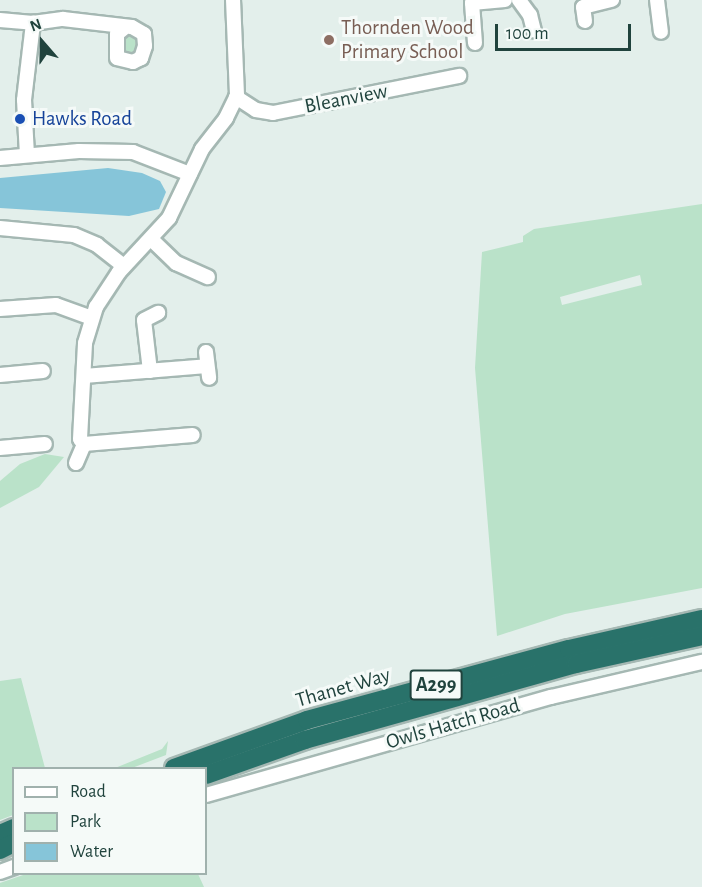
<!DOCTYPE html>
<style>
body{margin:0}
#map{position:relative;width:702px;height:887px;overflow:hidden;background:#e3efeb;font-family:"Alegreya Sans",sans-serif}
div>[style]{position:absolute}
.green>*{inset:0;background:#bae2c9}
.water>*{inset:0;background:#86c5d9}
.roads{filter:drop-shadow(2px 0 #a5b8b3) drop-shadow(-2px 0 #a5b8b3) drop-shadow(0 2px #a5b8b3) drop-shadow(0 -2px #a5b8b3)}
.minor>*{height:14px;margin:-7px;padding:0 7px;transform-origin:7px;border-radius:7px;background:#fff}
.highway>*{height:18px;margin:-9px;padding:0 9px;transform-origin:9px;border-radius:9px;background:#29726a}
.dots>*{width:16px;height:16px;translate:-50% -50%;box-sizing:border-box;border:3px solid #f5faf8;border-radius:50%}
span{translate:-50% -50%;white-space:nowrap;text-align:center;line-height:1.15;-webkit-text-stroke:6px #f5faf8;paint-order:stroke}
.shield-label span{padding:2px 4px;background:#f5faf8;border:2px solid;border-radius:4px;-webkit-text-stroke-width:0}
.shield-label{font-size:20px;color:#20433d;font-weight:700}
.education-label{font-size:21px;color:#785e54}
.left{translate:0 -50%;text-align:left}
.street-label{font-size:21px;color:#20433d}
.transit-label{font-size:21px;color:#164399}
.legend{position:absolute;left:12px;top:767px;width:195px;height:108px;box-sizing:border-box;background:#f5faf8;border:2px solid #a0b1ad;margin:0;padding:8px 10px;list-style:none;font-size:18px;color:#20433d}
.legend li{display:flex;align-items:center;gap:12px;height:30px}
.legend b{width:30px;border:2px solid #a0b1ad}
.north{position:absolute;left:12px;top:12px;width:60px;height:60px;-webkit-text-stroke:4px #f5faf8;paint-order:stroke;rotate:340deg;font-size:16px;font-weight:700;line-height:24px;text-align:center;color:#20433d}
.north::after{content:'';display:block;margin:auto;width:21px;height:27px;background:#20433d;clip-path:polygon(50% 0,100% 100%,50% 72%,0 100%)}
.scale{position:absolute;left:495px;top:24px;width:136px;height:27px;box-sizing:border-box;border:3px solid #20433d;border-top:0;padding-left:8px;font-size:18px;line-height:21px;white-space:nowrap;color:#20433d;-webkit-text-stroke:4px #f5faf8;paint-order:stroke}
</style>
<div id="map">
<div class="green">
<i style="clip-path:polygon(132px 27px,145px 46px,124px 62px,117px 34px)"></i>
<i style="clip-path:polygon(evenodd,702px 204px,702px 588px,565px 614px,497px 636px,475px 368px,482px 252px,523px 242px,523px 236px,534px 229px,702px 204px,640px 275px,642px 285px,562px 305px,560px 297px,640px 275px)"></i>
<i style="clip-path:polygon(45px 454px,64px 457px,39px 487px,0 508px,0 481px,20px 464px)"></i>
<i style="clip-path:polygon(21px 678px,45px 768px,14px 768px,13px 815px,0 820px,0 681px)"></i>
<i style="clip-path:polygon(168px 741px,166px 755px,132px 768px,115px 768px,162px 749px)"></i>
<i style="clip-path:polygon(26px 874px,198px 874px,204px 887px,0 887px,0 883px)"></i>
</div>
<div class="water">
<i style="clip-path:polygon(108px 168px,142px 173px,160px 181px,166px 192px,159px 209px,129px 216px,0 208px,0 178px)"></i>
</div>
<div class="roads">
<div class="minor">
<i style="left:519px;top:0;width:19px;rotate:54deg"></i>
<i style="left:530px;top:15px;width:16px;rotate:76deg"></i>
<i style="left:657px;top:0;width:32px;rotate:83deg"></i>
<i style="left:0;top:20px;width:33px;rotate:5deg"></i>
<i style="left:33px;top:23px;width:30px;rotate:-8deg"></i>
<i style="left:63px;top:19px;width:69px;rotate:6.6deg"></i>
<i style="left:132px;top:27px;width:14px;rotate:30deg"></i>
<i style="left:144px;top:34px;width:12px;rotate:85deg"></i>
<i style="left:145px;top:46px;width:13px;rotate:108deg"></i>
<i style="left:141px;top:58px;width:9px;rotate:153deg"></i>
<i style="left:133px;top:62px;width:16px;rotate:-166deg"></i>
<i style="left:117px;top:58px;width:24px;rotate:-90deg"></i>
<i style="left:117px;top:34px;width:8px;rotate:-40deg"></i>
<i style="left:585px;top:21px;width:14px;rotate:-98deg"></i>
<i style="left:583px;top:7px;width:30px;rotate:-14deg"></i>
<i style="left:475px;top:43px;width:40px;rotate:-94.3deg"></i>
<i style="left:472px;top:3px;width:33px;rotate:-5deg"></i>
<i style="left:236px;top:97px;width:24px;rotate:33deg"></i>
<i style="left:256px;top:110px;width:17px;rotate:10deg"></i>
<i style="left:273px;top:113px;width:190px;rotate:-11.3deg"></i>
<i style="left:27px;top:155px;width:55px;rotate:-93.1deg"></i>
<i style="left:24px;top:100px;width:78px;rotate:-83.3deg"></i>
<i style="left:0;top:158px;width:79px;rotate:-5.1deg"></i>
<i style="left:79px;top:151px;width:54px;rotate:1.1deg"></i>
<i style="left:133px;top:152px;width:61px;rotate:21.1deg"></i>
<i style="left:0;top:228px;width:74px;rotate:5.4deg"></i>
<i style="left:74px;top:235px;width:25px;rotate:23deg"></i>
<i style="left:97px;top:245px;width:34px;rotate:38deg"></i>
<i style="left:151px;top:239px;width:35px;rotate:44deg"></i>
<i style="left:176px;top:263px;width:35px;rotate:24deg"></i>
<i style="left:0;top:309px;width:56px;rotate:-4.1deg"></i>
<i style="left:56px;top:305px;width:37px;rotate:20deg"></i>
<i style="left:206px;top:352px;width:26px;rotate:83deg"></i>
<i style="left:150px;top:371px;width:51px;rotate:-96.7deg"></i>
<i style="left:144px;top:320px;width:16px;rotate:-27deg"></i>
<i style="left:0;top:375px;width:43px;rotate:-5.3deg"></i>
<i style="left:84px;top:376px;width:123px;rotate:-4.6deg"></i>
<i style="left:84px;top:444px;width:109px;rotate:-4.7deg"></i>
<i style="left:0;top:448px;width:45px;rotate:-5.1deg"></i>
<i style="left:76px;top:463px;width:21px;rotate:-67deg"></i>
<i style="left:84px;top:444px;width:6px;rotate:-129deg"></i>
<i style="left:80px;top:439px;width:96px;rotate:-87deg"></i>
<i style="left:85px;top:343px;width:38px;rotate:-73deg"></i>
<i style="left:96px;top:307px;width:42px;rotate:-56.7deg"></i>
<i style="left:119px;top:272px;width:74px;rotate:-47.2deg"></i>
<i style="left:169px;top:218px;width:76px;rotate:-64.4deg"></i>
<i style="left:202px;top:149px;width:39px;rotate:-52deg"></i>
<i style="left:226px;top:118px;width:25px;rotate:-64deg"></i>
<i style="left:237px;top:95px;width:95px;rotate:-92.4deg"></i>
<i style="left:206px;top:795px;width:359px;rotate:-15.9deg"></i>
<i style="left:551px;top:697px;width:155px;rotate:-13.1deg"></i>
<i style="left:0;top:872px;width:15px;rotate:-20deg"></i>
</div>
<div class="highway">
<i style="left:174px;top:768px;width:141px;rotate:-19.8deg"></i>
<i style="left:307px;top:720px;width:271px;rotate:-15.2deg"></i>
<i style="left:569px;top:649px;width:136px;rotate:-12.7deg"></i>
<i style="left:206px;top:775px;width:105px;rotate:-19.5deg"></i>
<i style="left:305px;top:740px;width:281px;rotate:-15.7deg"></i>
<i style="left:576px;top:664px;width:129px;rotate:-12.5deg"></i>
<i style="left:0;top:834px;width:15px;rotate:-23deg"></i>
<i style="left:0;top:850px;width:16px;rotate:-27deg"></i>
</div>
</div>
<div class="dots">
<i style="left:329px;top:40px;background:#8d6e63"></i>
<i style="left:20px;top:119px;background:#1a4fb4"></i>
</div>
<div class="shield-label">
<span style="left:436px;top:685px">A299</span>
</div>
<div class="education-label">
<span class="left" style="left:341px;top:40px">Thornden Wood<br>Primary School</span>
</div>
<div class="street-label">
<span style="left:346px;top:99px;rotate:-11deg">Bleanview</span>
<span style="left:343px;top:688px;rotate:-16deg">Thanet Way</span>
<span style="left:453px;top:724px;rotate:-16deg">Owls Hatch Road</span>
</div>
<div class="transit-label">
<span class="left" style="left:32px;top:119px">Hawks Road</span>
</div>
<ul class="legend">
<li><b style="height:8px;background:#fff"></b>Road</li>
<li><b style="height:16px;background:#bae2c9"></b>Park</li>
<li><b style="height:16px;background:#86c5d9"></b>Water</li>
</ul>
<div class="north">N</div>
<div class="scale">100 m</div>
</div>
